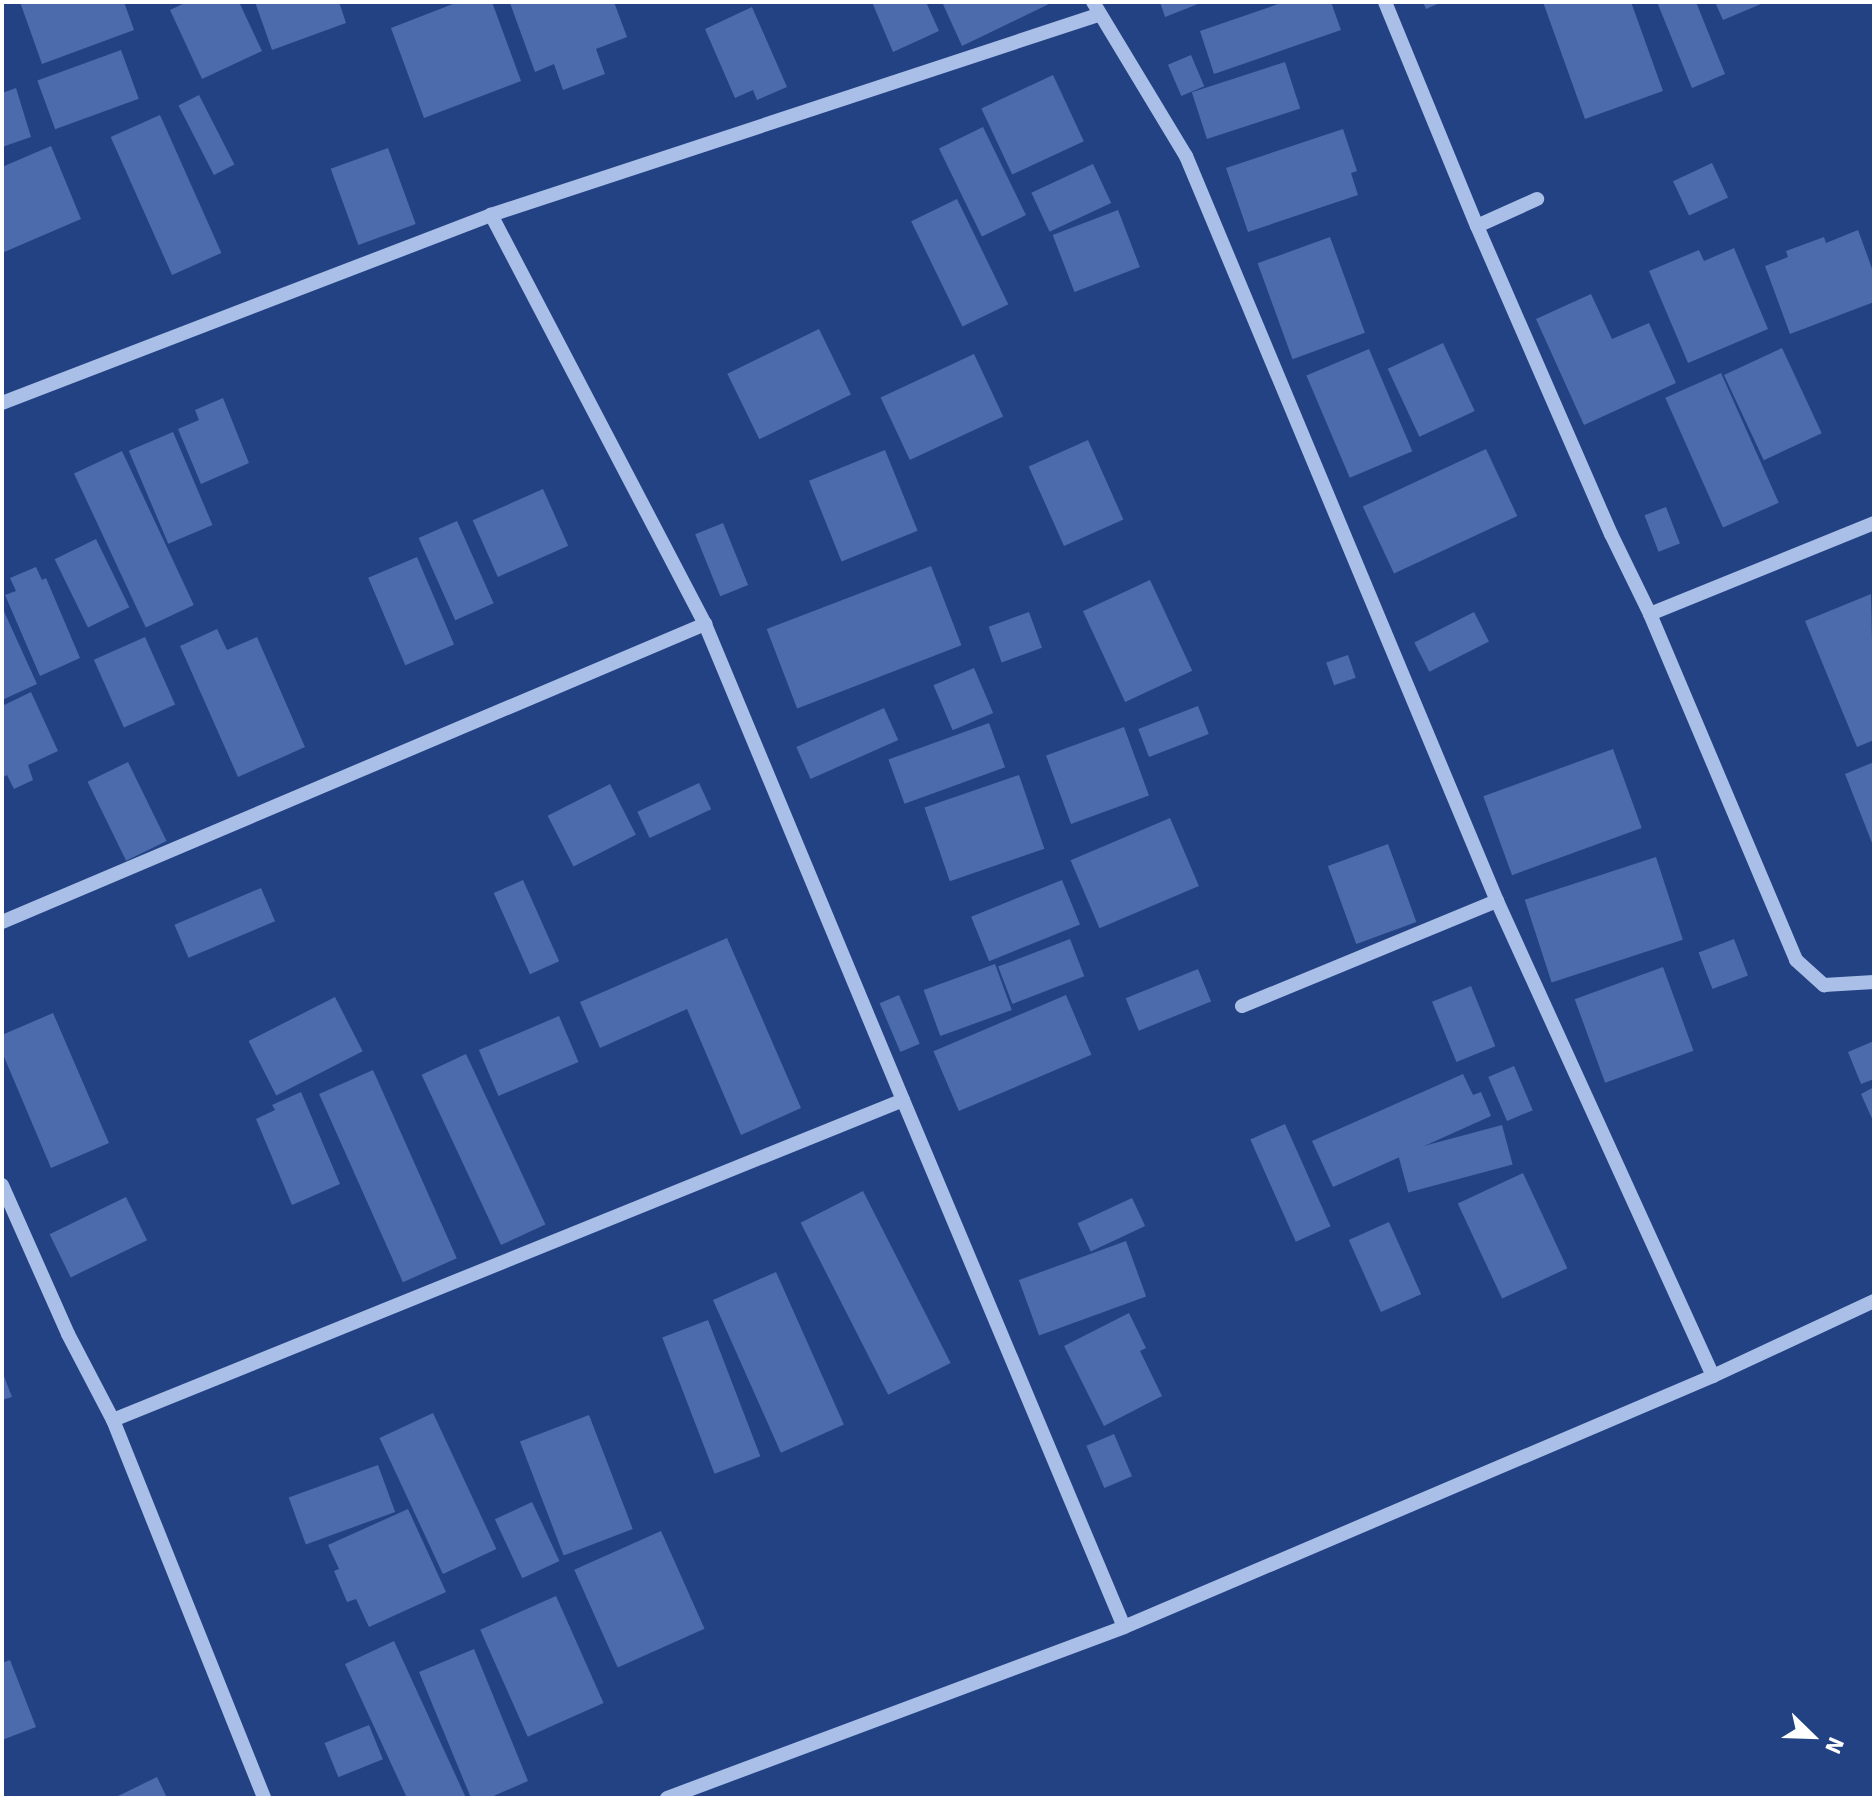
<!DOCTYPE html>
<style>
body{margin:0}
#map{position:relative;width:1876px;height:1800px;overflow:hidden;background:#224283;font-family:Signika,sans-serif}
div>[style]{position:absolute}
.building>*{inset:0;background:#4b6bac;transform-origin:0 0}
.minor>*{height:14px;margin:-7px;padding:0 7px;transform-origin:7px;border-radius:7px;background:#aabfe8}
span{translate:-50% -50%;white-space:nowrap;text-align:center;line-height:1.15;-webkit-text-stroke:7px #224283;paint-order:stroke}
.frame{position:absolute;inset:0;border:4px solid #fff;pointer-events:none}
.north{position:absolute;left:1772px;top:1696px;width:80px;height:80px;-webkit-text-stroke:6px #224283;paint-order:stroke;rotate:113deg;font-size:22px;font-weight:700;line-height:32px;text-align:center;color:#fff}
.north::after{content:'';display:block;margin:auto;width:28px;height:36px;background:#fff;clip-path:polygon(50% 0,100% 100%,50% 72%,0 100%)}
</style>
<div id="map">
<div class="building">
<i style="clip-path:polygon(20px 2px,124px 2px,134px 30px,42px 64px)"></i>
<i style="clip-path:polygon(187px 2px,239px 2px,262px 51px,202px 79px,170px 10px)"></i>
<i style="clip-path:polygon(255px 2px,339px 2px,346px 23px,272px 50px)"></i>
<i style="clip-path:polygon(458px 2px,492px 2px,521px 81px,424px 118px,391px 28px)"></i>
<i style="clip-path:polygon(614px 2px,627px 37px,596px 49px,605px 74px,563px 90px,554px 64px,535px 72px,510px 3px)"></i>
<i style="clip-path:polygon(872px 2px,926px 2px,939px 31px,893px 52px)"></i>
<i style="clip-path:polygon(942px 2px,1053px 2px,962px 46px)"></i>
<i style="clip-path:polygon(1160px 2px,1203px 2px,1165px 17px)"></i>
<i style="clip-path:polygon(1284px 2px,1331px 2px,1341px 30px,1214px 74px,1200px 31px)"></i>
<i style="clip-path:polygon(1423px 2px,1442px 2px,1426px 9px)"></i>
<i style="clip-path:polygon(1543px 2px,1631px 2px,1663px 91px,1585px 119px)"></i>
<i style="clip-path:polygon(1657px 2px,1696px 2px,1725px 74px,1692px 88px)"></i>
<i style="clip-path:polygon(1715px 2px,1760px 2px,1761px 4px,1723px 20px)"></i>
<i style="clip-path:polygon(752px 7px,787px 87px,757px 100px,753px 90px,735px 98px,705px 29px)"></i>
<i style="left:121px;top:50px;width:52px;height:89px;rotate:70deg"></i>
<i style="left:1191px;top:55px;width:34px;height:25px;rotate:67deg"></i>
<i style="left:1285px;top:62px;width:49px;height:98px;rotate:72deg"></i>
<i style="left:1053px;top:75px;width:73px;height:79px;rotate:65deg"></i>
<i style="clip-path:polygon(16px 88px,31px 137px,2px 147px,2px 93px)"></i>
<i style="left:199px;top:95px;width:78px;height:23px;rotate:63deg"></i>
<i style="left:160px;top:115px;width:151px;height:54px;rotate:66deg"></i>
<i style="left:983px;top:127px;width:98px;height:49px;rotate:64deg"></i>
<i style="clip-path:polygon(1343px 129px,1357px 171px,1351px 173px,1358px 195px,1248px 232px,1226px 168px)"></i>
<i style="clip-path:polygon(51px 146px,81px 219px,2px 253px,2px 167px)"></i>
<i style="left:388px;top:148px;width:81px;height:61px;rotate:70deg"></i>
<i style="left:1712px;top:163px;width:38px;height:43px;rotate:65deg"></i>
<i style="left:1093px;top:164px;width:43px;height:68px;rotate:65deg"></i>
<i style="left:957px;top:199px;width:117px;height:51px;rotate:64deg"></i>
<i style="left:1118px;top:210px;width:61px;height:70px;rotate:69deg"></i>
<i style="clip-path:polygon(1858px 230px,1874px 274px,1874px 302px,1790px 334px,1765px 266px,1788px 257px,1786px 251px,1824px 237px,1826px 243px)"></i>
<i style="left:1330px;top:237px;width:102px;height:77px;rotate:70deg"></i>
<i style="clip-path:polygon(1734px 248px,1768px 329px,1688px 363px,1649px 271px,1699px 250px,1704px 261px)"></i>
<i style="clip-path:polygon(1591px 294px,1612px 339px,1649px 323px,1676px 383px,1584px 425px,1536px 319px)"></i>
<i style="left:819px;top:329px;width:73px;height:102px;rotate:64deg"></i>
<i style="left:1443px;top:343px;width:75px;height:61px;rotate:65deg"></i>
<i style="left:1782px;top:348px;width:94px;height:64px;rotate:65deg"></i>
<i style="left:1369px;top:349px;width:111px;height:68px;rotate:67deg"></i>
<i style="left:974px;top:354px;width:69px;height:103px;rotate:65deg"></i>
<i style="left:1721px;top:373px;width:142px;height:61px;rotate:66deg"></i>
<i style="clip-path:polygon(223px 398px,249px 463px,201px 484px,178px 429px,199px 420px,195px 410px)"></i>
<i style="left:173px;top:432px;width:101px;height:48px;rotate:67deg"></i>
<i style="left:1088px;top:440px;width:87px;height:65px;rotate:66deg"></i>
<i style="left:1486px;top:449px;width:74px;height:136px;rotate:65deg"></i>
<i style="left:885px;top:450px;width:87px;height:82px;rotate:68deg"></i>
<i style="left:122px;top:451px;width:170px;height:53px;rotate:65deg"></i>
<i style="left:543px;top:489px;width:62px;height:77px;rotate:66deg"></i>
<i style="left:1666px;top:507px;width:39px;height:23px;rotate:69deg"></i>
<i style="left:457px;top:521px;width:90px;height:42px;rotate:66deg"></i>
<i style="left:723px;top:523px;width:67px;height:30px;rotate:68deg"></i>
<i style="left:96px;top:539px;width:76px;height:46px;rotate:64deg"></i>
<i style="left:417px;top:557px;width:95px;height:53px;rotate:67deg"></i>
<i style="left:931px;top:566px;width:85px;height:176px;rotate:69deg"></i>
<i style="clip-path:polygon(36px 567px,42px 580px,46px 578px,80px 658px,40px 676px,5px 595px,16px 591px,10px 578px)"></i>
<i style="left:1150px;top:580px;width:100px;height:74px;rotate:65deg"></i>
<i style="clip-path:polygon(1871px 594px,1874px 740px,1857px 747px,1805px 621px)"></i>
<i style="clip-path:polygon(2px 607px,37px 684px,2px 700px)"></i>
<i style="left:1029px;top:612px;width:38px;height:43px;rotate:70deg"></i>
<i style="left:1474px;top:612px;width:33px;height:67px;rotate:63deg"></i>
<i style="clip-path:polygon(217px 629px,227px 650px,257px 637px,305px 747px,238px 777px,180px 646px)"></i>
<i style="left:145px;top:637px;width:74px;height:56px;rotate:66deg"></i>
<i style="left:1348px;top:655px;width:24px;height:23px;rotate:71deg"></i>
<i style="left:974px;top:668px;width:49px;height:44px;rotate:67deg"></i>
<i style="clip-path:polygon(31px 692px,58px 751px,28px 765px,33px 780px,14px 789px,7px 775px,2px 778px,2px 706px)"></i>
<i style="left:1198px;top:706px;width:30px;height:64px;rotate:69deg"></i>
<i style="left:884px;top:708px;width:35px;height:96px;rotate:66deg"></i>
<i style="left:989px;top:723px;width:47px;height:107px;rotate:70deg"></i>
<i style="left:1124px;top:727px;width:73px;height:83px;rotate:70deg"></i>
<i style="left:1613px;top:749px;width:84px;height:138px;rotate:70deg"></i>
<i style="left:128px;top:762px;width:88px;height:45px;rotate:64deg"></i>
<i style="clip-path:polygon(1874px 762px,1874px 848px,1845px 774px)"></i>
<i style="left:1019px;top:775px;width:78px;height:100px;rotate:71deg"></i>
<i style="left:699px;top:783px;width:29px;height:68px;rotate:65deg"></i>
<i style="left:610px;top:784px;width:57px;height:70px;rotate:63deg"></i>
<i style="left:1170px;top:818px;width:74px;height:108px;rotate:67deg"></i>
<i style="left:1388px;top:844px;width:83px;height:64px;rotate:70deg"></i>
<i style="left:1656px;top:857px;width:87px;height:138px;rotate:72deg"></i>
<i style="left:523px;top:880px;width:89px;height:32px;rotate:66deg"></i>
<i style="left:1062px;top:880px;width:48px;height:98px;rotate:68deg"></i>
<i style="left:261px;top:888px;width:36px;height:94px;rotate:67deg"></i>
<i style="clip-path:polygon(727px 938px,801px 1108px,741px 1135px,687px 1009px,600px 1048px,580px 1002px)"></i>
<i style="left:1070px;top:939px;width:40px;height:77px;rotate:69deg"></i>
<i style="left:1734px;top:939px;width:39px;height:38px;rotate:69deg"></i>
<i style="left:995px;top:964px;width:49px;height:76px;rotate:70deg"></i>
<i style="left:1663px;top:967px;width:89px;height:94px;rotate:70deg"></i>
<i style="left:1198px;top:969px;width:35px;height:78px;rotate:68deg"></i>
<i style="left:1471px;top:986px;width:65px;height:42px;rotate:68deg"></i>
<i style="left:899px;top:995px;width:53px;height:21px;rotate:67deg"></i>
<i style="left:1066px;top:995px;width:65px;height:144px;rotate:67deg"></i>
<i style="left:335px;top:997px;width:61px;height:97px;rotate:63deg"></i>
<i style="clip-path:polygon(53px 1013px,109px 1143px,51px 1168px,2px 1052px,2px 1035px)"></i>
<i style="left:559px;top:1016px;width:50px;height:87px;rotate:67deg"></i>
<i style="clip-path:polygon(1874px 1041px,1874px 1079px,1861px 1084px,1848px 1052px)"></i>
<i style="left:466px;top:1054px;width:188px;height:49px;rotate:65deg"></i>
<i style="left:1514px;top:1066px;width:48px;height:28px;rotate:67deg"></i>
<i style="left:373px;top:1070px;width:206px;height:59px;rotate:66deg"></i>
<i style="clip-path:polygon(1463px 1074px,1473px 1095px,1481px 1092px,1491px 1116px,1333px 1187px,1312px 1141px)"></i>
<i style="clip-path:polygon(1874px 1087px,1874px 1123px,1861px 1094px)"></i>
<i style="clip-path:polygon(301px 1092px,340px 1184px,292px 1205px,256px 1119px,275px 1110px,272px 1105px)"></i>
<i style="left:1285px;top:1124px;width:112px;height:38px;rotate:66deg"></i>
<i style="left:1502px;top:1125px;width:41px;height:108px;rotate:75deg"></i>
<i style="left:1523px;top:1173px;width:105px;height:72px;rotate:65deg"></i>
<i style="left:863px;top:1191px;width:193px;height:70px;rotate:63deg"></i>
<i style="left:126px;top:1197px;width:48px;height:85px;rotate:64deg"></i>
<i style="left:1132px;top:1198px;width:31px;height:60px;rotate:65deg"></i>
<i style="left:1389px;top:1222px;width:79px;height:44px;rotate:66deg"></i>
<i style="left:1126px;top:1241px;width:59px;height:114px;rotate:70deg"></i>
<i style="left:776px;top:1272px;width:167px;height:69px;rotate:66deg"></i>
<i style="clip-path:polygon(1129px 1313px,1146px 1348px,1140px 1351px,1162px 1396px,1104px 1426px,1064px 1346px)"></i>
<i style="left:708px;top:1320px;width:146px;height:49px;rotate:69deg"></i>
<i style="clip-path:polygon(2px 1371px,12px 1397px,2px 1400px)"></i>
<i style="left:433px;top:1413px;width:150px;height:59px;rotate:65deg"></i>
<i style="left:589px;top:1415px;width:122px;height:74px;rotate:69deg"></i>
<i style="left:1114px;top:1434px;width:46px;height:30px;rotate:67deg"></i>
<i style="left:378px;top:1465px;width:50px;height:95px;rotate:70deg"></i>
<i style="left:532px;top:1502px;width:65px;height:41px;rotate:65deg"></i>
<i style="clip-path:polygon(408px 1509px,446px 1592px,369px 1627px,356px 1599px,347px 1602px,334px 1571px,339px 1569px,328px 1545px)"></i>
<i style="left:661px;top:1531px;width:107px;height:95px;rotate:66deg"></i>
<i style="left:556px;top:1596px;width:117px;height:83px;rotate:66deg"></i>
<i style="clip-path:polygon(394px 1641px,466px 1798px,407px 1798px,345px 1664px)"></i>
<i style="clip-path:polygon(474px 1649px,528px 1781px,489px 1798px,471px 1798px,419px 1672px)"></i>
<i style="clip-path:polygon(10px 1660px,36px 1727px,2px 1740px,2px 1663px)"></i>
<i style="left:369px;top:1725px;width:37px;height:48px;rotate:68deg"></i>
<i style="clip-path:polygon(157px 1777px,167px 1798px,114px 1798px)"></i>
</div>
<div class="minor">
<i style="left:1093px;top:2px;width:180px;rotate:58.9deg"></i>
<i style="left:1186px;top:156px;width:807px;rotate:67.34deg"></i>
<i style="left:1497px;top:901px;width:522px;rotate:65.55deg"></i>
<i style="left:1385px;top:2px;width:242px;rotate:67.7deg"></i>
<i style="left:1477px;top:226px;width:336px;rotate:66.5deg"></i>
<i style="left:1611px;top:534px;width:89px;rotate:64deg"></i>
<i style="left:1650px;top:614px;width:376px;rotate:67.1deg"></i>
<i style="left:1796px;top:960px;width:38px;rotate:42deg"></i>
<i style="left:1824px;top:985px;width:50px;rotate:-3.4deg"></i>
<i style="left:1477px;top:226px;width:66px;rotate:-24.2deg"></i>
<i style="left:2px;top:403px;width:524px;rotate:-21.03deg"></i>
<i style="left:491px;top:215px;width:639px;rotate:-18.24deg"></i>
<i style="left:1650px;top:614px;width:242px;rotate:-22.1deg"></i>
<i style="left:2px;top:922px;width:764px;rotate:-22.97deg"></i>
<i style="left:1242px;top:1006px;width:276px;rotate:-22.4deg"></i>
<i style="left:903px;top:1100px;width:571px;rotate:67.25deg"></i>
<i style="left:2px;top:1185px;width:163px;rotate:66.1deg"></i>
<i style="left:68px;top:1334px;width:97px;rotate:62.4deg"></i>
<i style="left:113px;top:1420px;width:407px;rotate:68.2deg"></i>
<i style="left:113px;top:1420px;width:852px;rotate:-22.05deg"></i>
<i style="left:903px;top:1100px;width:516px;rotate:-112.59deg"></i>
<i style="left:705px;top:624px;width:462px;rotate:-117.6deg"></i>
<i style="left:667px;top:1798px;width:488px;rotate:-20.5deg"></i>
<i style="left:1124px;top:1627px;width:640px;rotate:-23.08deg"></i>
<i style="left:1713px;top:1376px;width:178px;rotate:-25deg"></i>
</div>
<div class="frame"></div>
<div class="north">N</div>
</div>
